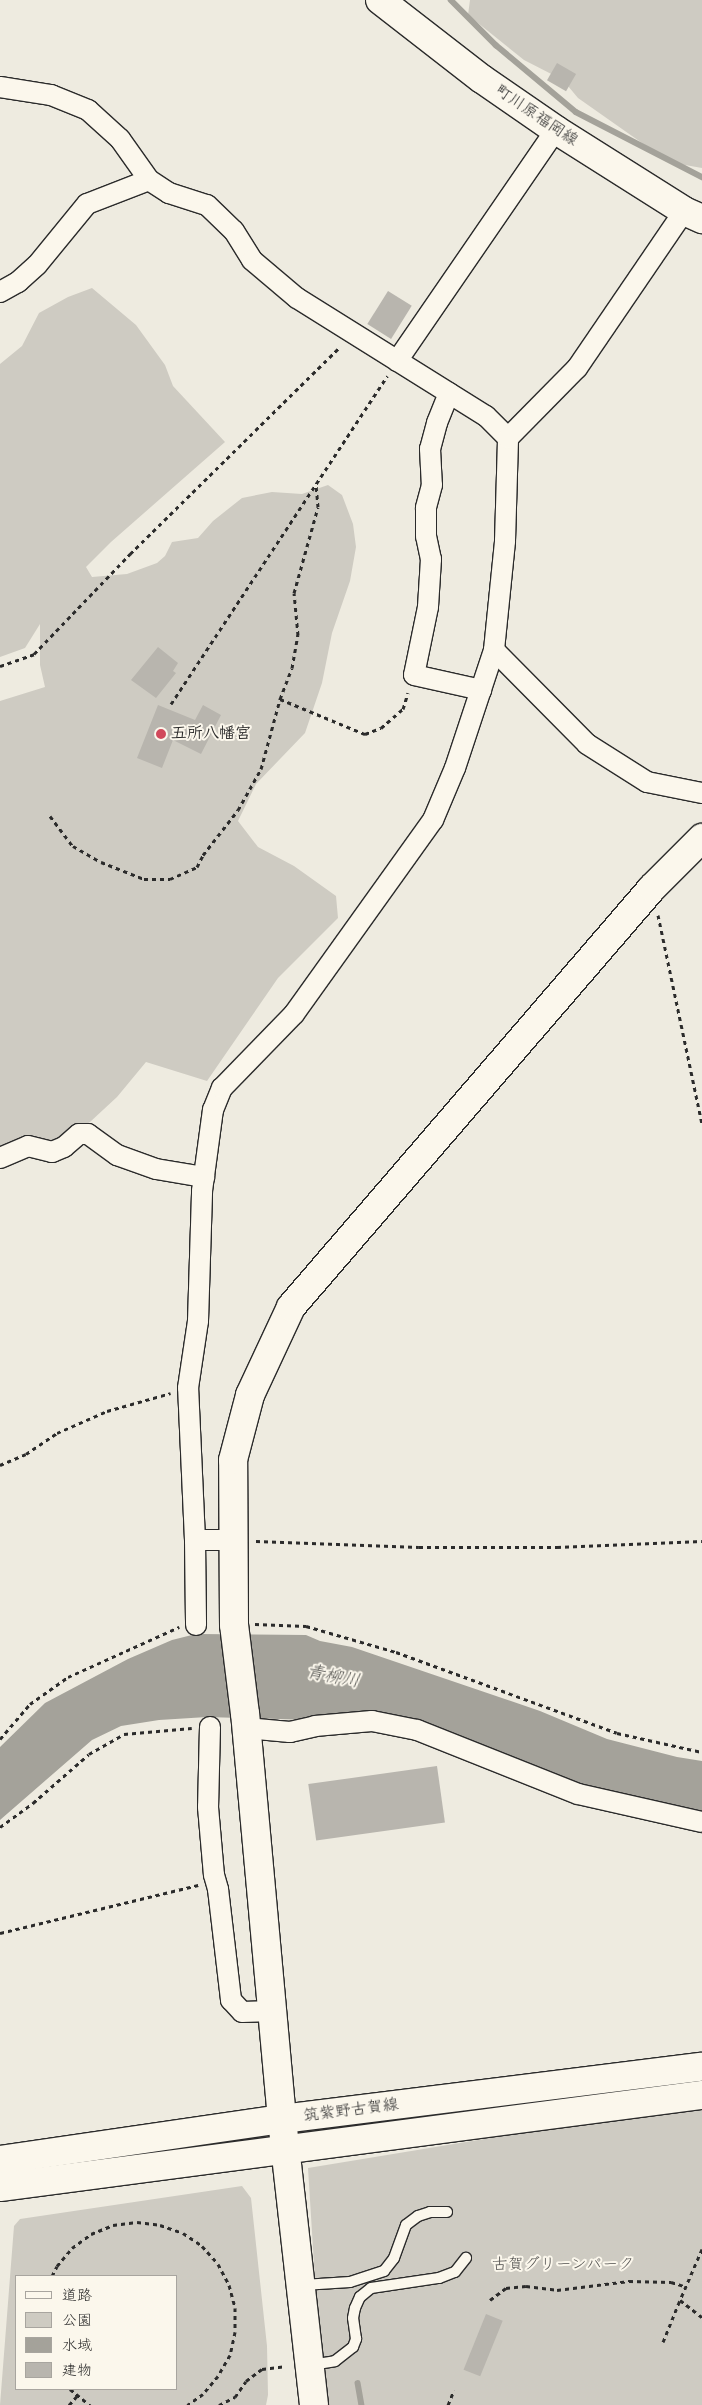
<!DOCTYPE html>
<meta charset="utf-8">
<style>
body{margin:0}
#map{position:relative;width:702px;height:2405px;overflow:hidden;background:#eeebe0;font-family:Mynerve,"Klee One",sans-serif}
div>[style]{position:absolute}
.green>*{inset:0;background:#cecbc2}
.water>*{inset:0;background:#a4a29a}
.stream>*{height:5.5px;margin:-2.75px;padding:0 2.75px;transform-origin:2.75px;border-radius:2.75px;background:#a4a29a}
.building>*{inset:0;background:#b8b5ae;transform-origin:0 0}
.path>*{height:3px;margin-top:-1.5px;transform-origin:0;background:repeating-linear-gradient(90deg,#2b2b2b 0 4px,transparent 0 8px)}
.roads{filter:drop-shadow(1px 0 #2b2b2b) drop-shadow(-1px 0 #2b2b2b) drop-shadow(0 1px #2b2b2b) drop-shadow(0 -1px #2b2b2b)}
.lane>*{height:10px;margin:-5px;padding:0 5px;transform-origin:5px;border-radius:5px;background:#fbf7ec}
.street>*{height:20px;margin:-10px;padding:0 10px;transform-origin:10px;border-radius:10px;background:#fbf7ec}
.secondary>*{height:28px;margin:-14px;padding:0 14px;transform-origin:14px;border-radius:14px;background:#fbf7ec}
.primary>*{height:28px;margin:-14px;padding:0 14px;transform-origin:14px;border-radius:14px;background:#fbf7ec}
.dots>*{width:14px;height:14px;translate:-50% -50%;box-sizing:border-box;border:2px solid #fbf7ec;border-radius:50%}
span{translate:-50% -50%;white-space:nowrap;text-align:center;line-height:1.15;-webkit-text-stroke:4px #fbf7ec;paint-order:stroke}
.street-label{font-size:16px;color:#2b2b2b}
.poi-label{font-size:16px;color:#2b2b2b;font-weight:700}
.left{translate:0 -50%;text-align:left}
.park-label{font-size:16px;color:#545351}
.water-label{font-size:18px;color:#555552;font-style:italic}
.legend{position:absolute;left:15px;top:2275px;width:162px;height:115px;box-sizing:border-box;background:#fbf7ec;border:1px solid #a8a59f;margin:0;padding:6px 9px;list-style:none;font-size:15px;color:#2b2b2b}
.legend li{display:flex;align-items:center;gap:10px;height:25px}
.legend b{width:25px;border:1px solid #a8a59f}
</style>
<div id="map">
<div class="green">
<i style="clip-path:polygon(470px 0,702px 0,702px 168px,674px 163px,642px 143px,578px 98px,563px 80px,524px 60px,468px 15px)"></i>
<i style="clip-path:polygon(92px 288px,136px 325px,165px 365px,173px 386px,225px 442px,111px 542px,86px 567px,92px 577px,127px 574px,157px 563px,165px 556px,172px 542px,198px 538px,213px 521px,242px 498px,272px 492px,302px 494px,328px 485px,342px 495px,353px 524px,356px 547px,350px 581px,332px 633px,322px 683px,305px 733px,256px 784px,238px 821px,258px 847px,294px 866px,336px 896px,338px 918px,278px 978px,207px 1081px,146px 1062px,117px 1097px,90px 1122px,55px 1142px,0 1157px,0 701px,45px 687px,40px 665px,40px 624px,25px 648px,0 657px,0 364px,22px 346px,39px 313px,68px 297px)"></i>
<i style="clip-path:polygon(702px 2103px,702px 2405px,329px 2405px,316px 2296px,308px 2168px)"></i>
<i style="clip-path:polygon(evenodd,242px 2186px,251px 2198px,267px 2346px,268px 2395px,266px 2405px,0 2405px,14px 2226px,20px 2219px,242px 2186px,16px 2276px,176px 2276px,176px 2389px,16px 2389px,16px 2276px)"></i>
</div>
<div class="water">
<i style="clip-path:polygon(196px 1634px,306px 1635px,320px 1641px,352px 1647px,540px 1711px,607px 1739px,677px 1757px,702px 1761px,702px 1813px,622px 1797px,572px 1782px,477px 1747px,311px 1720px,207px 1717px,159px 1720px,121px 1726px,92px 1740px,0 1820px,0 1747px,45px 1703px,128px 1659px,172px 1640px)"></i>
</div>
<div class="stream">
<i style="left:451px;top:0;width:64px;rotate:45deg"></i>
<i style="left:496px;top:45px;width:104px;rotate:39.9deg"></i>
<i style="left:576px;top:112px;width:142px;rotate:27.3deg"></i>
<i style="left:358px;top:2383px;width:22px;rotate:80deg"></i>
</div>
<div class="building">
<i style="left:557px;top:63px;width:22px;height:20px;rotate:30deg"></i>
<i style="left:388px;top:291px;width:28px;height:39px;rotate:32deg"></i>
<i style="clip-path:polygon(158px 647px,178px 663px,173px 671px,176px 673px,156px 698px,131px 680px)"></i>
<i style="clip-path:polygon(158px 705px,195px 720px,203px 705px,221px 715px,201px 754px,173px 740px,162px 768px,137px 758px)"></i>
<i style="left:437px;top:1766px;width:57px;height:130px;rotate:82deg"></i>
<i style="left:486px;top:2314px;width:18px;height:60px;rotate:22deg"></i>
</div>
<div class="path">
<i style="left:0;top:666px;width:36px;rotate:-19deg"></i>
<i style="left:34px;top:654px;width:139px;rotate:-46.2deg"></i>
<i style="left:130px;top:554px;width:296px;rotate:-44.6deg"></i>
<i style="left:280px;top:699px;width:33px;rotate:-69deg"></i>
<i style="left:292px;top:668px;width:34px;rotate:-80deg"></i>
<i style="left:298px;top:635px;width:42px;rotate:-95.4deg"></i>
<i style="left:294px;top:593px;width:89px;rotate:-74.4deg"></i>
<i style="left:318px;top:507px;width:21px;rotate:-95deg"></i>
<i style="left:171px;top:704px;width:393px;rotate:-56.6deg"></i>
<i style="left:50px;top:816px;width:38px;rotate:53deg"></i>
<i style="left:73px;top:846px;width:32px;rotate:30deg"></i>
<i style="left:101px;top:862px;width:46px;rotate:21.6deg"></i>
<i style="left:144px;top:879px;width:26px"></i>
<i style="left:170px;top:879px;width:30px;rotate:-24deg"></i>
<i style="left:197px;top:867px;width:13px;rotate:-63deg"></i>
<i style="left:203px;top:855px;width:57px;rotate:-52.1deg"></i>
<i style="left:238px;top:810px;width:47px;rotate:-60.7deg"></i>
<i style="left:261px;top:769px;width:73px;rotate:-74.8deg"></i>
<i style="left:280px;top:699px;width:92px;rotate:22.4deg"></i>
<i style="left:365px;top:734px;width:17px;rotate:-21deg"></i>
<i style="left:381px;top:728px;width:29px;rotate:-41deg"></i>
<i style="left:403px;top:709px;width:17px;rotate:-73deg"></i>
<i style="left:658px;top:915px;width:214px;rotate:78.1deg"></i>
<i style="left:0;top:1465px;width:28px;rotate:-23deg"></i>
<i style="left:26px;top:1454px;width:37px;rotate:-34deg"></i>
<i style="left:57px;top:1433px;width:55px;rotate:-23.7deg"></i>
<i style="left:107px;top:1411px;width:66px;rotate:-15.7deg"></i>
<i style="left:256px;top:1541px;width:163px;rotate:2.1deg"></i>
<i style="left:419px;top:1547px;width:138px"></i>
<i style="left:557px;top:1547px;width:145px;rotate:-2.4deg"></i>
<i style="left:255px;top:1624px;width:51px;rotate:2.2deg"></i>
<i style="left:306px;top:1626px;width:94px;rotate:16.1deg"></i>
<i style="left:396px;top:1652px;width:235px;rotate:20.1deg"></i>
<i style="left:617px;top:1733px;width:87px;rotate:12.6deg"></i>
<i style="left:0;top:1739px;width:46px;rotate:-49.4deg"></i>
<i style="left:30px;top:1704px;width:47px;rotate:-35.4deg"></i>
<i style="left:68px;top:1677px;width:122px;rotate:-24.2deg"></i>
<i style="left:0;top:1827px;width:41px;rotate:-36deg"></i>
<i style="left:33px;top:1803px;width:74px;rotate:-41.2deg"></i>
<i style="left:89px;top:1754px;width:40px;rotate:-29.7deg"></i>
<i style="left:124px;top:1734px;width:68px;rotate:-5deg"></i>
<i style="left:0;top:1933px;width:204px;rotate:-13.6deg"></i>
<i style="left:702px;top:2249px;width:56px;rotate:113.3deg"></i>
<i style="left:680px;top:2300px;width:28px;rotate:38deg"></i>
<i style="left:52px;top:2276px;width:11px;rotate:-63deg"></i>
<i style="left:57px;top:2266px;width:23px;rotate:-50deg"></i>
<i style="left:72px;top:2248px;width:24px;rotate:-36deg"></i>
<i style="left:91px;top:2234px;width:24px;rotate:-22deg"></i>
<i style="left:113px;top:2225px;width:24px;rotate:-7deg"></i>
<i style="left:137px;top:2222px;width:23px;rotate:7deg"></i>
<i style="left:160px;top:2225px;width:24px;rotate:19deg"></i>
<i style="left:183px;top:2233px;width:23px;rotate:34deg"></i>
<i style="left:202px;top:2246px;width:24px;rotate:48deg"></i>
<i style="left:218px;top:2264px;width:24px;rotate:62deg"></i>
<i style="left:229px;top:2285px;width:24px;rotate:75deg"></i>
<i style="left:235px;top:2308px;width:24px;rotate:90deg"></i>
<i style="left:235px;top:2332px;width:24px;rotate:102deg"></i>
<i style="left:230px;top:2355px;width:24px;rotate:120deg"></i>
<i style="left:218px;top:2376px;width:23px;rotate:130deg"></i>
<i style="left:203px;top:2394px;width:19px;rotate:145deg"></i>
<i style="left:490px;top:2300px;width:20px;rotate:-37deg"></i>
<i style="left:506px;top:2288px;width:20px;rotate:-6deg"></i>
<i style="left:526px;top:2286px;width:31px;rotate:7deg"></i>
<i style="left:557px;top:2290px;width:73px;rotate:-7.1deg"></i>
<i style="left:629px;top:2281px;width:42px;rotate:1.4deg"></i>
<i style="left:671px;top:2282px;width:14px;rotate:17deg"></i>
<i style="left:663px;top:2342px;width:45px;rotate:-68deg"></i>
<i style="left:70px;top:2389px;width:26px;rotate:39deg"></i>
<i style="left:69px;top:2405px;width:12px;rotate:-48deg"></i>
<i style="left:219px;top:2405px;width:18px;rotate:-27deg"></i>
<i style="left:235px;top:2397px;width:19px;rotate:-55deg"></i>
<i style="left:246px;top:2381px;width:20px;rotate:-37deg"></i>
<i style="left:262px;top:2369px;width:23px;rotate:-7deg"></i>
<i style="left:448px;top:2405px;width:16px;rotate:-68deg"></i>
</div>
<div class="roads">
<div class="lane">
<i style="left:303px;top:2285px;width:47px;rotate:-3.7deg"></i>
<i style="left:350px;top:2282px;width:36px;rotate:-18deg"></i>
<i style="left:384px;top:2271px;width:16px;rotate:-52deg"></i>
<i style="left:394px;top:2258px;width:35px;rotate:-70deg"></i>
<i style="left:406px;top:2225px;width:15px;rotate:-37deg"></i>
<i style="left:418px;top:2216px;width:13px;rotate:-18deg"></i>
<i style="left:430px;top:2212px;width:17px"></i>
<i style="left:311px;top:2365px;width:24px;rotate:-9deg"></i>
<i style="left:335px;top:2361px;width:23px;rotate:-38deg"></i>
<i style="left:353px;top:2347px;width:9px;rotate:-69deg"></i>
<i style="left:356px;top:2339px;width:21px;rotate:-98deg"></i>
<i style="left:353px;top:2318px;width:10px;rotate:-79deg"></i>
<i style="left:355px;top:2308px;width:12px;rotate:-66deg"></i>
<i style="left:360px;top:2297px;width:14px;rotate:-39deg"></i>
<i style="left:371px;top:2288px;width:69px;rotate:-8.4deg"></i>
<i style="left:439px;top:2278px;width:17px;rotate:-21deg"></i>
<i style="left:455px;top:2272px;width:18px;rotate:-52deg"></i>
</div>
<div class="street">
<i style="left:0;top:87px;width:52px;rotate:8.9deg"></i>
<i style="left:51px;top:95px;width:40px;rotate:22deg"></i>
<i style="left:88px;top:110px;width:43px;rotate:42.2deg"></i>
<i style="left:120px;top:139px;width:50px;rotate:54.7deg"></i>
<i style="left:149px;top:180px;width:24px;rotate:33deg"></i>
<i style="left:169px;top:193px;width:40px;rotate:18deg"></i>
<i style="left:207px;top:205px;width:37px;rotate:44deg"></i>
<i style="left:234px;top:231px;width:34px;rotate:58deg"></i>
<i style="left:252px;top:260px;width:59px;rotate:40.2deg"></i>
<i style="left:297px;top:298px;width:223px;rotate:32deg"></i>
<i style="left:486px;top:416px;width:31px;rotate:45deg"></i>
<i style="left:0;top:292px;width:21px;rotate:-29deg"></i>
<i style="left:18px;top:282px;width:25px;rotate:-42deg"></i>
<i style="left:37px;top:265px;width:79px;rotate:-50.7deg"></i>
<i style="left:87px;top:204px;width:66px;rotate:-21.2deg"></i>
<i style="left:397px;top:361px;width:280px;rotate:-55.5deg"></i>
<i style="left:449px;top:393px;width:32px;rotate:112deg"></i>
<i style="left:437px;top:423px;width:27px;rotate:105deg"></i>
<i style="left:430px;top:449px;width:36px;rotate:87deg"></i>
<i style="left:432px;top:485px;width:24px;rotate:105deg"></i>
<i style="left:426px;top:508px;width:28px;rotate:90deg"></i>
<i style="left:426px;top:536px;width:24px;rotate:78deg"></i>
<i style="left:431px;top:559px;width:48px;rotate:93.6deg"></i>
<i style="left:428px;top:607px;width:69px;rotate:101.6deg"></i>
<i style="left:414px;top:675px;width:69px;rotate:12.6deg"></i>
<i style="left:494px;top:650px;width:132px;rotate:45.3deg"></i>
<i style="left:587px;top:744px;width:71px;rotate:32.3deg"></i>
<i style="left:647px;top:782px;width:56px;rotate:11.3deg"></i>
<i style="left:0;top:1158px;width:30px;rotate:-23deg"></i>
<i style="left:28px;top:1146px;width:25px;rotate:14deg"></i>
<i style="left:52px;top:1152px;width:13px;rotate:-23deg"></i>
<i style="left:64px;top:1147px;width:20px;rotate:-41deg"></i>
<i style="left:79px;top:1134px;width:9px"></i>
<i style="left:88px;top:1134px;width:36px;rotate:36deg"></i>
<i style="left:117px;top:1155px;width:41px;rotate:19.7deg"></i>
<i style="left:156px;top:1169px;width:49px;rotate:9.5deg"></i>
<i style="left:195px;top:1540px;width:85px;rotate:89.3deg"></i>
<i style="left:232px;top:1540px;width:37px;rotate:180deg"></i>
<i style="left:195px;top:1540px;width:152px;rotate:-92.6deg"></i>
<i style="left:188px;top:1388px;width:68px;rotate:-81.5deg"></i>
<i style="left:198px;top:1321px;width:130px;rotate:-88.2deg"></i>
<i style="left:202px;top:1191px;width:82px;rotate:-82.3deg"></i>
<i style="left:213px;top:1110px;width:24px;rotate:-68deg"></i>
<i style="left:222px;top:1088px;width:103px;rotate:-45.8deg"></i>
<i style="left:294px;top:1014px;width:239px;rotate:-54.4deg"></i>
<i style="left:433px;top:820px;width:56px;rotate:-67.1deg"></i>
<i style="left:455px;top:768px;width:124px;rotate:-71.7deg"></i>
<i style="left:494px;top:650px;width:110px;rotate:-84.2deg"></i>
<i style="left:505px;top:541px;width:103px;rotate:-88.3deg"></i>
<i style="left:508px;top:438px;width:98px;rotate:-45.4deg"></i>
<i style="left:577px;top:368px;width:190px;rotate:-55.7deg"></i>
<i style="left:210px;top:1727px;width:80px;rotate:91.4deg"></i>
<i style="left:208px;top:1807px;width:68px;rotate:85deg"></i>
<i style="left:214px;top:1875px;width:15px;rotate:74deg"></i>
<i style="left:218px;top:1889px;width:112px;rotate:83.3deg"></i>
<i style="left:231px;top:2000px;width:16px;rotate:47deg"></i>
<i style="left:242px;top:2012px;width:31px;rotate:-2deg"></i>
<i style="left:246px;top:1728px;width:44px;rotate:5.2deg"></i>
<i style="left:290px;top:1732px;width:26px;rotate:-13deg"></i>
<i style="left:315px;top:1726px;width:57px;rotate:-5deg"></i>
<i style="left:372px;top:1721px;width:46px;rotate:11.3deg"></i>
<i style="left:417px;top:1730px;width:173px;rotate:21.7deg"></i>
<i style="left:578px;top:1794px;width:127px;rotate:12.7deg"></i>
</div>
<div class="secondary">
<i style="left:380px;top:0;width:129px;rotate:37.8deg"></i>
<i style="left:482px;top:79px;width:90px;rotate:34.6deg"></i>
<i style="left:556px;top:130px;width:151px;rotate:32.3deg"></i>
<i style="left:684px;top:211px;width:20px;rotate:24deg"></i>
<i style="left:314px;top:2405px;width:288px;rotate:-96.4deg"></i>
<i style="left:282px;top:2119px;width:407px;rotate:-95.2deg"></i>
<i style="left:245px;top:1714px;width:90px;rotate:-97deg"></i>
<i style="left:234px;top:1625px;width:165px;rotate:-90.3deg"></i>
<i style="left:233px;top:1460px;width:67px;rotate:-75.3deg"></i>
<i style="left:250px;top:1395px;width:97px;rotate:-65deg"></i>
<i style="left:291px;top:1307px;width:553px;rotate:-49.25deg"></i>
<i style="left:652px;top:888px;width:71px;rotate:-45deg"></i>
</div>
<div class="primary">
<i style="left:0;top:2160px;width:285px;rotate:-8.3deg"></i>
<i style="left:282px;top:2119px;width:423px;rotate:-7.1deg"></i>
<i style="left:0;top:2187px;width:708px;rotate:-7.47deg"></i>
</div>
</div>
<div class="dots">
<i style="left:161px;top:734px;background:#d1495b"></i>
</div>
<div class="street-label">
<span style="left:536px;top:116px;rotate:34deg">町川原福岡線</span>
<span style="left:351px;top:2111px;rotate:-7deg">筑紫野古賀線</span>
</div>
<div class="poi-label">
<span class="left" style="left:171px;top:734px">五所八幡宮</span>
</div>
<div class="park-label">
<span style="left:563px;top:2265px">古賀グリーンパーク</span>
</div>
<div class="water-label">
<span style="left:333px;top:1677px;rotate:11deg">青柳川</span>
</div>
<ul class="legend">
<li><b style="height:6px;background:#fbf7ec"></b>道路</li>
<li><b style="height:14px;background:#cecbc2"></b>公園</li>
<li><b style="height:14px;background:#a4a29a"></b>水域</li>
<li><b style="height:14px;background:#b8b5ae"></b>建物</li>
</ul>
</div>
